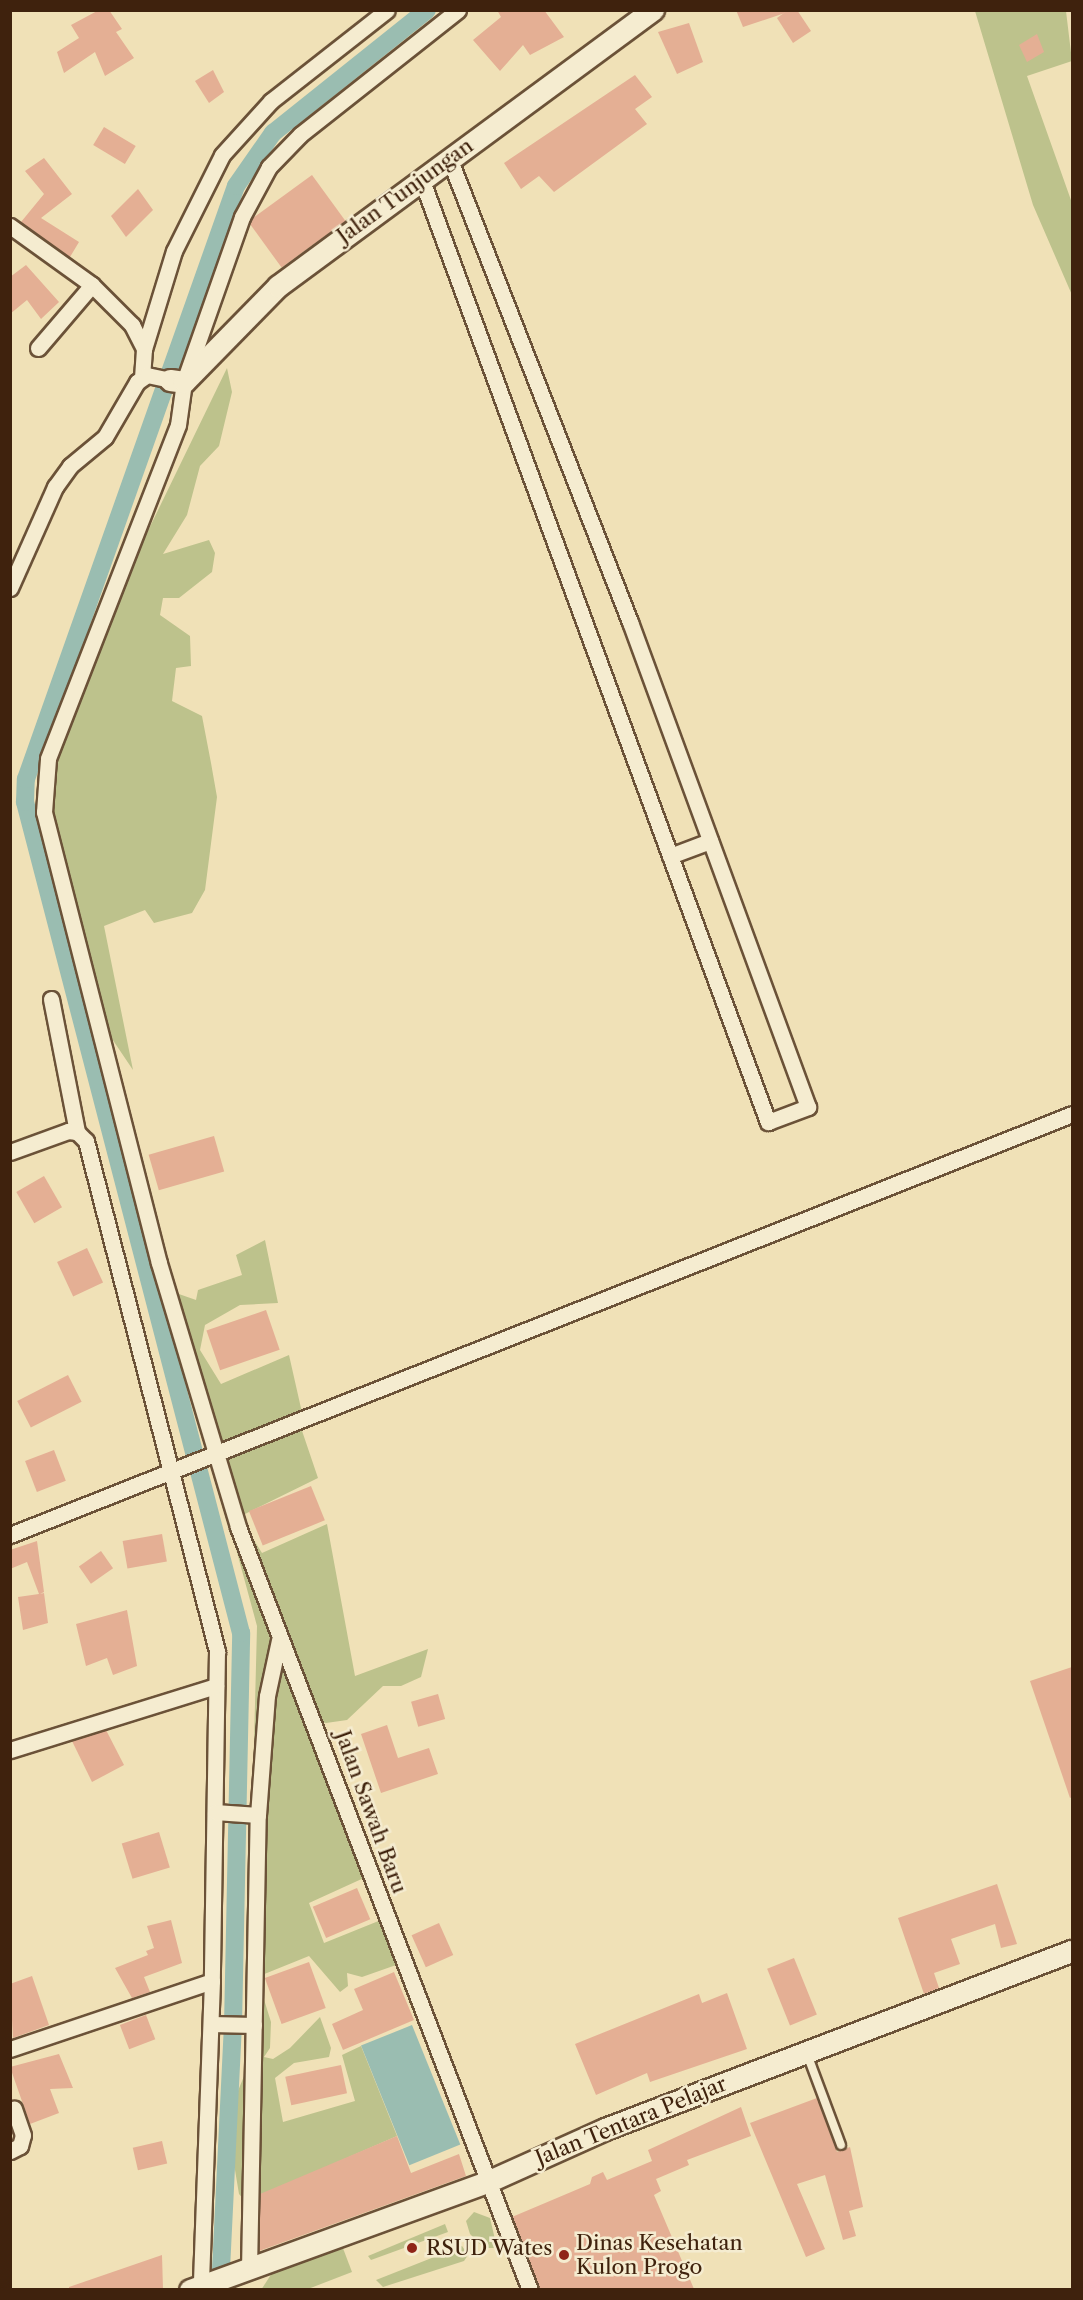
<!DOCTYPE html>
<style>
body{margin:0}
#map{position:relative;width:1083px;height:2300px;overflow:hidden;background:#f0e1b7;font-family:"Libre Caslon Text",serif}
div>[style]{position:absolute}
.green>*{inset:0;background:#bdc28c}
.water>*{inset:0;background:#9abdb1;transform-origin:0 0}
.canal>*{height:18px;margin:-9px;padding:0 9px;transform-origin:9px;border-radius:9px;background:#9abdb1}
.building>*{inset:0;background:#e4af94;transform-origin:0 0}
.roads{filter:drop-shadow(2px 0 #6b5238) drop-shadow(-2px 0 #6b5238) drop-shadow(0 2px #6b5238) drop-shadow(0 -2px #6b5238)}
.lane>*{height:8px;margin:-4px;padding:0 4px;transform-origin:4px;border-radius:4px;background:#f5ecd0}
.street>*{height:15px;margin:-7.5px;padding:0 7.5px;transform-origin:7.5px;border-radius:7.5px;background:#f5ecd0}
.secondary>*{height:21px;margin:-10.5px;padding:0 10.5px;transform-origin:10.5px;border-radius:10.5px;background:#f5ecd0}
.dots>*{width:16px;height:16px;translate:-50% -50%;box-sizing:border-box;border:3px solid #f5ecd0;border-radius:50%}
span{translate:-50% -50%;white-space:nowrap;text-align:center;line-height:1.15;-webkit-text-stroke:5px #f5ecd0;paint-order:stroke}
.street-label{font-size:21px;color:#3f220d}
.poi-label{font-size:21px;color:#3f220d}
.left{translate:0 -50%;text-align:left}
.frame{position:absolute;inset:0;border:12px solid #3f220d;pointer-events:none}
</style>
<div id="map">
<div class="green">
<i style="clip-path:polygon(975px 11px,1066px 11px,1072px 61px,1027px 76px,1072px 203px,1072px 295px,1033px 205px)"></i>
<i style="clip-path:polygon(227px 368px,232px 392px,219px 446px,200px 466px,187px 515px,163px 554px,209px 540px,215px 553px,212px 572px,179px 598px,163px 598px,160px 615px,190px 636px,191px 666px,176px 668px,172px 701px,202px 716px,211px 763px,217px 797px,205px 890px,192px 913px,154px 923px,145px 910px,104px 926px,133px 1070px,98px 1018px,44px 800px,50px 762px,128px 572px)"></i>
<i style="clip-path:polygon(265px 1240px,278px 1303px,240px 1305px,205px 1325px,200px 1350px,221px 1384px,289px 1355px,303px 1417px,298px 1419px,318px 1478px,241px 1516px,225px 1463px,228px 1451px,219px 1446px,176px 1293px,196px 1300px,198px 1290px,242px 1275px,236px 1255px)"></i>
<i style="clip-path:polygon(327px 1524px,355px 1676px,428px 1649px,421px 1677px,401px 1686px,383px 1686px,347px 1720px,326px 1723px,321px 1722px,268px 1602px,247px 1539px,250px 1534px,262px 1553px)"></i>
<i style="clip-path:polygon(235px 1545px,366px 1877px,309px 1903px,324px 1943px,381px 1920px,399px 1964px,362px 1977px,347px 1973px,348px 1986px,340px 1992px,309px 1956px,257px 1977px,271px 2022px,270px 2048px,264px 2057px,273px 2059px,290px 2048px,320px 2017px,331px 2048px,329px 2057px,294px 2063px,275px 2078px,283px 2122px,355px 2101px,342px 2055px,361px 2046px,397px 2136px,246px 2202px,239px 2194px,235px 2170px,233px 2103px,249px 2064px,246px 2056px,257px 1626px)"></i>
<i style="clip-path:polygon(474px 2212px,490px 2218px,497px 2248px,484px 2248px,470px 2234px,466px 2221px)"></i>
<i style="clip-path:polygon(445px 2224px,448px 2232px,371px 2260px,368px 2256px)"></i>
<i style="clip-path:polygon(341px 2243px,352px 2272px,308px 2289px,261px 2290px,274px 2270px)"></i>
<i style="clip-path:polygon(462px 2246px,468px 2255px,464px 2261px,383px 2287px,376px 2280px)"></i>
</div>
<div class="water">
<i style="left:412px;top:2025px;width:129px;height:55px;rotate:68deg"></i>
</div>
<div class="canal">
<i style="left:220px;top:2290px;width:265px;rotate:-87.2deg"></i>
<i style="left:233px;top:2025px;width:392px;rotate:-88.8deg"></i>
<i style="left:241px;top:1633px;width:859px;rotate:-104.57deg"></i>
<i style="left:25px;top:802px;width:23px;rotate:-88deg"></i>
<i style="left:26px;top:779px;width:629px;rotate:-70.5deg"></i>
<i style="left:236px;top:186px;width:65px;rotate:-55.1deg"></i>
<i style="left:273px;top:133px;width:197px;rotate:-38.6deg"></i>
</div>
<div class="building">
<i style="clip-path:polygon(99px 10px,109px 10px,122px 29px,116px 32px,134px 58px,105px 76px,95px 52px,64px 73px,57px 52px,79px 38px,71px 25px)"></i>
<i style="clip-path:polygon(497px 10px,544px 10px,564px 37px,530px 55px,523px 45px,500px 71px,473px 40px,501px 17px)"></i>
<i style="clip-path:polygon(736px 10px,784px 10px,785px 13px,743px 27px)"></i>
<i style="clip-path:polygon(788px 10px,797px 10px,811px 31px,793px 43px,777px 18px)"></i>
<i style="clip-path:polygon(689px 23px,703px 62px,677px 74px,658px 32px)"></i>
<i style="clip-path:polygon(1037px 34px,1044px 52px,1027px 62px,1019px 45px)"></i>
<i style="clip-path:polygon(213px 70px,224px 92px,209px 103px,195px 81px)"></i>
<i style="clip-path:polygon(635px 75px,652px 97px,635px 109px,647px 124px,554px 192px,539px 176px,521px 189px,504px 163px)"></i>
<i style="left:104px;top:127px;width:37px;height:21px;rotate:31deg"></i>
<i style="clip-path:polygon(44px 158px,72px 194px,41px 218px,79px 242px,70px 257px,21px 222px,44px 194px,25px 171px)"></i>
<i style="left:312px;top:175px;width:57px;height:79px;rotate:54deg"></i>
<i style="clip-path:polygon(138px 189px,153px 210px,126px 237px,111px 216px)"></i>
<i style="clip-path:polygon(26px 265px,59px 302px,41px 319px,27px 300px,10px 314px,10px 277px)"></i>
<i style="left:214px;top:1136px;width:37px;height:68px;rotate:74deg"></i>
<i style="left:44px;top:1176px;width:36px;height:32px;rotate:60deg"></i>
<i style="left:87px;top:1248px;width:38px;height:33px;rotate:65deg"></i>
<i style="left:266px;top:1310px;width:42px;height:63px;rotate:71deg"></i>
<i style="left:68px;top:1375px;width:30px;height:57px;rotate:63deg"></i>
<i style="left:54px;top:1450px;width:33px;height:31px;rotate:69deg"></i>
<i style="left:311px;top:1486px;width:37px;height:67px;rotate:68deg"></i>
<i style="left:162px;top:1534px;width:28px;height:40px;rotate:80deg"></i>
<i style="clip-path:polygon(37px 1541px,44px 1592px,40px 1594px,44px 1593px,48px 1623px,23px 1630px,18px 1597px,39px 1594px,27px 1562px,10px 1569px,10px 1550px)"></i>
<i style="left:101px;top:1551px;width:21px;height:27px;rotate:55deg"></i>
<i style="clip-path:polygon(127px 1610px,137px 1666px,113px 1675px,107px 1658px,86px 1666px,76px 1624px)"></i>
<i style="clip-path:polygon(1072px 1667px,1072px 1797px,1070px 1798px,1030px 1681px)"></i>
<i style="left:438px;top:1694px;width:26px;height:28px;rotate:74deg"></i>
<i style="clip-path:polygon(387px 1725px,398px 1758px,429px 1748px,438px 1774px,381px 1793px,361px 1734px)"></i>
<i style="clip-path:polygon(106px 1730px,124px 1765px,92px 1782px,72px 1741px)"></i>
<i style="left:159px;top:1832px;width:37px;height:39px;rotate:73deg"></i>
<i style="clip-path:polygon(997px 1884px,1017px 1944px,1001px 1948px,995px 1924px,951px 1939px,960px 1964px,934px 1973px,939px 1988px,924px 1994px,898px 1918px)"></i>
<i style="left:357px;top:1888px;width:34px;height:48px;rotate:67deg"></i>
<i style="clip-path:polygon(171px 1920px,182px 1963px,144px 1977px,150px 1992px,132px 1998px,115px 1968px,148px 1955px,146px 1951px,154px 1948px,147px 1926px)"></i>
<i style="left:439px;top:1923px;width:35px;height:30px;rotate:66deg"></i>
<i style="left:794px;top:1958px;width:61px;height:29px;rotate:68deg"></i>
<i style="left:309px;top:1962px;width:49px;height:47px;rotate:70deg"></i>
<i style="clip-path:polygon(394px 1972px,414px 2020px,343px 2050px,332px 2024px,363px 2010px,354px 1989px)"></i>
<i style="clip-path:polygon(32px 1976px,49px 2025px,13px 2038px,10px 1984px)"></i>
<i style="clip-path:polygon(727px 1993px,747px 2049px,650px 2082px,647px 2073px,596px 2095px,575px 2044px,699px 1994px,702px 2003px)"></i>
<i style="left:146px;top:2015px;width:26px;height:28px;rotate:69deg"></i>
<i style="clip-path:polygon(59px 2054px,73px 2088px,50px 2089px,59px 2113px,30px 2124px,10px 2067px)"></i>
<i style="left:341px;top:2065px;width:29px;height:57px;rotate:78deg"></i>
<i style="clip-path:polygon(817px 2098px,837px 2152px,850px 2147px,863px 2207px,849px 2211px,856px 2236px,843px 2240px,825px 2175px,797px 2184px,825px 2249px,806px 2257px,750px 2123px)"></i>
<i style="clip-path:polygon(741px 2107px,751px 2136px,687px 2160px,689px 2165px,656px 2179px,661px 2191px,654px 2195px,694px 2289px,539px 2289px,512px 2217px,590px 2184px,592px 2177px,603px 2172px,607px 2180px,652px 2161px,648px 2150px)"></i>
<i style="clip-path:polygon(397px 2136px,411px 2173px,459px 2154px,466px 2176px,259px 2251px,260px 2194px)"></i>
<i style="left:162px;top:2141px;width:23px;height:30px;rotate:77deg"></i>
<i style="clip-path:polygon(162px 2255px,163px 2289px,69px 2289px,69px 2287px)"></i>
</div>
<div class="roads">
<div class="lane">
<i style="left:807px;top:2054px;width:97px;rotate:69.5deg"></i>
</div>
<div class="street">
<i style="left:458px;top:10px;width:201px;rotate:141.7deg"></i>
<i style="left:300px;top:135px;width:45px;rotate:134.1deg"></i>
<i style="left:269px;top:167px;width:57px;rotate:118.4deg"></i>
<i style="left:242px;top:217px;width:175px;rotate:109.4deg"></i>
<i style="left:184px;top:382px;width:43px;rotate:97.9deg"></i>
<i style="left:178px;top:425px;width:358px;rotate:111.3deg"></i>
<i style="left:48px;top:759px;width:53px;rotate:94.3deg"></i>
<i style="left:44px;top:812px;width:465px;rotate:75.7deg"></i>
<i style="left:159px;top:1263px;width:276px;rotate:73.3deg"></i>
<i style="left:238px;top:1527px;width:817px;rotate:69.06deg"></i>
<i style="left:421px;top:178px;width:1006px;rotate:69.82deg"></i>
<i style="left:768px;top:1122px;width:43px;rotate:-20.6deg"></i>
<i style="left:808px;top:1107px;width:517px;rotate:-110.15deg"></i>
<i style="left:630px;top:622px;width:498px;rotate:-111.3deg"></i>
<i style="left:10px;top:226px;width:101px;rotate:35.7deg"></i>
<i style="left:92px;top:285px;width:57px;rotate:45deg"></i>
<i style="left:132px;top:325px;width:27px;rotate:63deg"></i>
<i style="left:144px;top:349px;width:28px;rotate:94deg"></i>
<i style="left:38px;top:348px;width:83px;rotate:-49.4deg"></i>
<i style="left:144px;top:349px;width:102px;rotate:-73deg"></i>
<i style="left:174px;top:251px;width:107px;rotate:-63.4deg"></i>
<i style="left:222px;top:155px;width:73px;rotate:-47.8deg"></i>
<i style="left:271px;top:101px;width:147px;rotate:-38.1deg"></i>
<i style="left:10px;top:588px;width:111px;rotate:-66deg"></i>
<i style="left:55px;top:487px;width:26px;rotate:-54deg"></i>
<i style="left:70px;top:466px;width:45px;rotate:-39.6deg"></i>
<i style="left:105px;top:437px;width:64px;rotate:-59.8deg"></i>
<i style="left:137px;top:382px;width:12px;rotate:-35deg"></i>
<i style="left:147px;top:375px;width:24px;rotate:12deg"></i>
<i style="left:670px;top:856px;width:43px;rotate:-20.6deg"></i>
<i style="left:51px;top:999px;width:136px;rotate:78.9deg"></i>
<i style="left:10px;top:1152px;width:62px;rotate:-19.9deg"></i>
<i style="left:68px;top:1131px;width:9px;rotate:6deg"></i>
<i style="left:77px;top:1132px;width:13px;rotate:45deg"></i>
<i style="left:86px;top:1141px;width:527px;rotate:75.59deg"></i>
<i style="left:217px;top:1651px;width:330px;rotate:90.9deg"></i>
<i style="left:212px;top:1981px;width:305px;rotate:92.1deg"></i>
<i style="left:10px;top:1535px;width:1142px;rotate:-21.62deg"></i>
<i style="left:10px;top:1750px;width:216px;rotate:-17.3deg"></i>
<i style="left:215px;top:1812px;width:43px;rotate:4deg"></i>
<i style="left:211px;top:2024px;width:43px;rotate:1.3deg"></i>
<i style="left:10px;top:2049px;width:213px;rotate:-18.6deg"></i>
<i style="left:10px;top:2151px;width:11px;rotate:-27deg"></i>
<i style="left:20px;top:2146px;width:11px;rotate:-75deg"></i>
<i style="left:23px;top:2135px;width:28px;rotate:-109deg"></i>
<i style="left:249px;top:2270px;width:455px;rotate:-88.9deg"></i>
<i style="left:258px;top:1815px;width:119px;rotate:-85.7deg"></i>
<i style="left:267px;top:1696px;width:57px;rotate:-77.9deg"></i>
</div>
<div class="secondary">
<i style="left:170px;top:380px;width:14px;rotate:8deg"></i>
<i style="left:184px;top:382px;width:134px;rotate:-45.6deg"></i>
<i style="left:278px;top:286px;width:466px;rotate:-36.4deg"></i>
<i style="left:190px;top:2290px;width:316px;rotate:-20deg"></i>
<i style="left:487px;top:2182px;width:129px;rotate:-24.2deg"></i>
<i style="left:605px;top:2129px;width:500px;rotate:-20.9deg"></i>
</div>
</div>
<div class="dots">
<i style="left:412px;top:2248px;background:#8f2418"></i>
<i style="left:564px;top:2255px;background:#8f2418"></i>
</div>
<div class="street-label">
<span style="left:405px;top:191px;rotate:-36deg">Jalan Tunjungan</span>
<span style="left:371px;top:1812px;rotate:70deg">Jalan Sawah Baru</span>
<span style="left:631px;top:2121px;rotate:-22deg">Jalan Tentara Pelajar</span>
</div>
<div class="poi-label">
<span class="left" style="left:576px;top:2255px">Dinas Kesehatan<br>Kulon Progo</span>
<span class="left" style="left:426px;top:2248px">RSUD Wates</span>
</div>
<div class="frame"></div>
</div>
